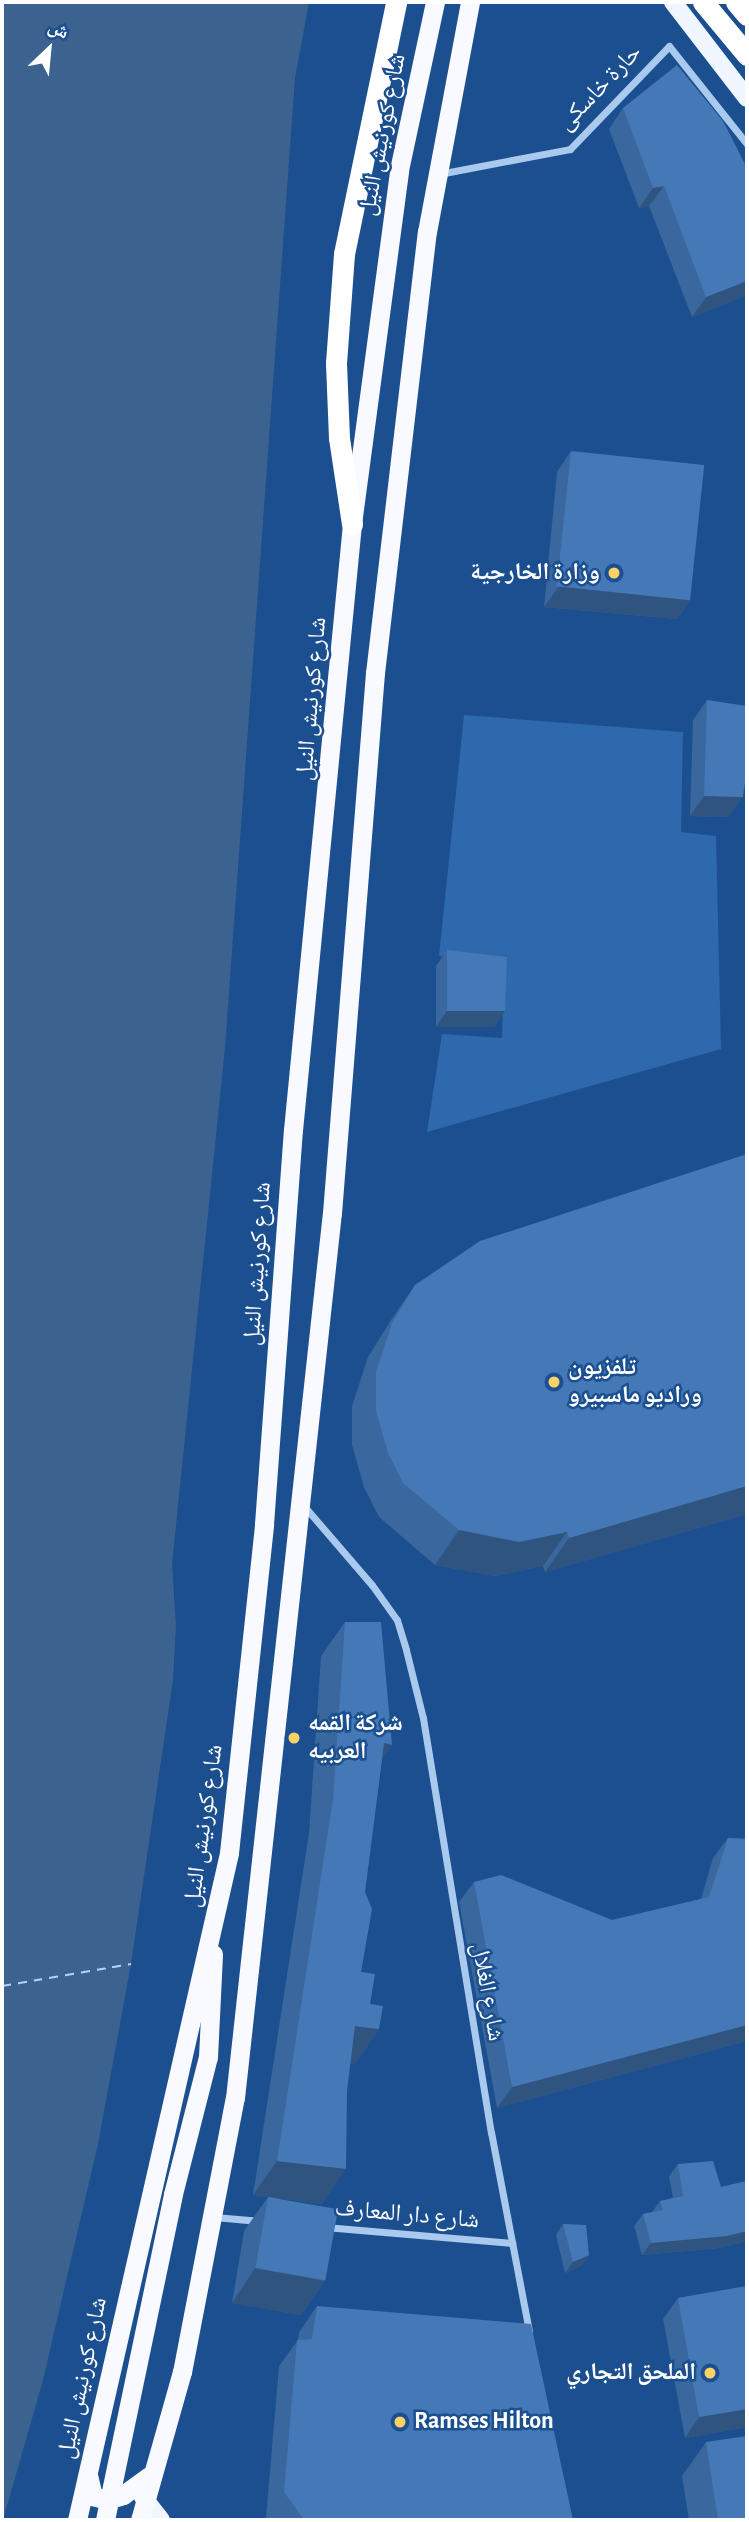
<!DOCTYPE html>
<meta charset="utf-8">
<style>
body{margin:0}
#map{position:relative;width:749px;height:2522px;overflow:hidden;background:#1b4f8f;font-family:"Alegreya Sans","Noto Naskh Arabic",sans-serif}
div>[style]{position:absolute}
.green>*{inset:0;background:#2e69ad}
.water>*{inset:0;background:#3c6290}
.ferry>*{height:2px;margin-top:-1px;transform-origin:0;background:repeating-linear-gradient(90deg,#b5d3f5 0 9px,transparent 0 16px)}
.minor>*{height:7px;margin:-3.5px;padding:0 3.5px;transform-origin:3.5px;border-radius:3.5px;background:#a9c9ee}
.primary>*{height:18px;margin:-9px;padding:0 9px;transform-origin:9px;border-radius:9px;background:#f0f6ff}
.trunk>*{height:19px;margin:-9.5px;padding:0 9.5px;transform-origin:9.5px;border-radius:9.5px;background:#f8faff}
.motorway>*{height:21px;margin:-10.5px;padding:0 10.5px;transform-origin:10.5px;border-radius:10.5px;background:#fff}
.trunk-bridge>*{height:19px;margin:-9.5px;padding:0 9.5px;transform-origin:9.5px;border-radius:9.5px;background:#f8faff}
.wall>*{inset:0;background:#3a679d}
.shaded-wall>*{inset:0;background:#305480}
.building>*{inset:0;background:#4478b7;transform-origin:0 0}
.dots>*{width:19px;height:19px;translate:-50% -50%;box-sizing:border-box;border:4px solid #1b4f8f;border-radius:50%}
span{translate:-50% -50%;white-space:nowrap;text-align:center;line-height:1.15;-webkit-text-stroke:5px #1b4f8f;paint-order:stroke}
.street-label{font-size:24px;color:#fff}
.poi-label{font-size:24px;color:#fff;font-weight:700}
.right{translate:-100% -50%;text-align:right}
.left{translate:0 -50%;text-align:left}
.frame{position:absolute;inset:0;border:4px solid #fff;pointer-events:none}
.north{position:absolute;left:14px;top:14px;width:70px;height:70px;-webkit-text-stroke:5px #1b4f8f;paint-order:stroke;rotate:26deg;font-size:19px;font-weight:700;line-height:28px;text-align:center;color:#fff}
.north::after{content:'';display:block;margin:auto;width:24px;height:32px;background:#fff;clip-path:polygon(50% 0,100% 100%,50% 72%,0 100%)}
</style>
<div id="map">
<div class="green">
<i style="clip-path:polygon(464px 715px,683px 732px,681px 832px,716px 836px,721px 1049px,427px 1132px,442px 1034px,502px 1038px,504px 966px,439px 956px)"></i>
</div>
<div class="water">
<i style="clip-path:polygon(2px 2px,309px 2px,295px 78px,225px 1048px,172px 1564px,176px 1626px,173px 1680px,131px 1964px,98px 2144px,43px 2380px,3px 2520px)"></i>
</div>
<div class="ferry">
<i style="left:2px;top:1986px;width:131px;rotate:-9.7deg"></i>
</div>
<div class="minor">
<i style="left:439px;top:174px;width:133px;rotate:-10.8deg"></i>
<i style="left:570px;top:149px;width:143px;rotate:-46.1deg"></i>
<i style="left:669px;top:46px;width:125px;rotate:51.5deg"></i>
<i style="left:304px;top:1506px;width:104px;rotate:49.3deg"></i>
<i style="left:372px;top:1585px;width:43px;rotate:54.5deg"></i>
<i style="left:397px;top:1620px;width:31px;rotate:73deg"></i>
<i style="left:406px;top:1650px;width:70px;rotate:76deg"></i>
<i style="left:423px;top:1718px;width:420px;rotate:80.7deg"></i>
<i style="left:491px;top:2132px;width:203px;rotate:79.2deg"></i>
<i style="left:214px;top:2217px;width:46px;rotate:5deg"></i>
<i style="left:325px;top:2227px;width:188px;rotate:4.9deg"></i>
</div>
<div class="primary">
<i style="left:673px;top:2px;width:121px;rotate:52.4deg"></i>
<i style="left:143px;top:2497px;width:29px;rotate:52deg"></i>
</div>
<div class="trunk">
<i style="left:173px;top:2194px;width:141px;rotate:-75.7deg"></i>
<i style="left:208px;top:2057px;width:103px;rotate:-87.2deg"></i>
<i style="left:88px;top:2475px;width:22px;rotate:77deg"></i>
<i style="left:93px;top:2496px;width:14px;rotate:17deg"></i>
<i style="left:106px;top:2500px;width:18px;rotate:-16deg"></i>
<i style="left:123px;top:2495px;width:32px;rotate:-36deg"></i>
<i style="left:77px;top:2520px;width:684px;rotate:-77.16deg"></i>
<i style="left:229px;top:1853px;width:331px;rotate:-83.9deg"></i>
<i style="left:264px;top:1524px;width:395px;rotate:-85.8deg"></i>
<i style="left:293px;top:1130px;width:609px;rotate:-84.44deg"></i>
<i style="left:352px;top:524px;width:357px;rotate:-82.4deg"></i>
<i style="left:399px;top:170px;width:172px;rotate:-77.9deg"></i>
<i style="left:140px;top:2520px;width:154px;rotate:-74.2deg"></i>
<i style="left:182px;top:2372px;width:279px;rotate:-79.1deg"></i>
<i style="left:235px;top:2098px;width:890px;rotate:-83.75deg"></i>
<i style="left:332px;top:1213px;width:542px;rotate:-85.45deg"></i>
<i style="left:375px;top:673px;width:444px;rotate:-83.3deg"></i>
<i style="left:427px;top:232px;width:234px;rotate:-79.4deg"></i>
</div>
<div class="motorway">
<i style="left:703px;top:2px;width:69px;rotate:50.3deg"></i>
<i style="left:736px;top:2px;width:17px;rotate:50deg"></i>
<i style="left:352px;top:524px;width:87px;rotate:-98.6deg"></i>
<i style="left:339px;top:438px;width:75px;rotate:-92.3deg"></i>
<i style="left:336px;top:363px;width:109px;rotate:-85.8deg"></i>
<i style="left:344px;top:254px;width:257px;rotate:-78.3deg"></i>
</div>
<div class="trunk-bridge">
<i style="left:105px;top:2520px;width:333px;rotate:-78.2deg"></i>
</div>
<div class="wall">
<i style="clip-path:polygon(623px 108px,747px 295px,692px 317px,649px 206px,639px 208px,609px 129px)"></i>
<i style="clip-path:polygon(571px 451px,691px 599px,677px 619px,544px 607px,557px 472px)"></i>
<i style="clip-path:polygon(707px 700px,745px 787px,729px 817px,690px 816px,693px 720px)"></i>
<i style="clip-path:polygon(447px 950px,505px 1011px,494px 1027px,436px 1027px,436px 966px)"></i>
<i style="clip-path:polygon(415px 1285px,747px 1514px,545px 1572px,543px 1566px,495px 1576px,435px 1565px,379px 1517px,364px 1487px,352px 1445px,352px 1406px,368px 1357px,391px 1320px)"></i>
<i style="clip-path:polygon(345px 1622px,382px 1759px,365px 1892px,361px 1972px,370px 2004px,379px 2029px,355px 2064px,350px 2063px,322px 2204px,279px 2198px,325px 2281px,301px 2315px,232px 2303px,244px 2231px,268px 2197px,253px 2195px,309px 1833px,321px 1656px)"></i>
<i style="clip-path:polygon(728px 1838px,747px 1839px,747px 2041px,497px 2108px,459px 1902px,474px 1882px,612px 1920px,701px 1899px,713px 1858px)"></i>
<i style="clip-path:polygon(678px 2164px,721px 2187px,747px 2181px,747px 2179px,747px 2241px,719px 2248px,642px 2255px,634px 2226px,643px 2214px,652px 2212px,660px 2201px,673px 2198px,669px 2176px)"></i>
<i style="clip-path:polygon(563px 2224px,589px 2255px,581px 2266px,565px 2273px,556px 2235px)"></i>
<i style="clip-path:polygon(747px 2286px,747px 2427px,685px 2438px,663px 2319px,678px 2298px)"></i>
<i style="clip-path:polygon(317px 2306px,573px 2520px,267px 2520px,266px 2518px,279px 2366px,298px 2340px,299px 2332px)"></i>
<i style="clip-path:polygon(706px 2442px,747px 2520px,689px 2520px,682px 2476px)"></i>
</div>
<div class="shaded-wall">
<i style="clip-path:polygon(664px 186px,649px 206px,639px 208px,653px 188px)"></i>
<i style="clip-path:polygon(747px 281px,747px 295px,692px 317px,706px 297px)"></i>
<i style="clip-path:polygon(559px 586px,691px 599px,677px 619px,544px 607px)"></i>
<i style="clip-path:polygon(747px 766px,747px 787px,733px 786px)"></i>
<i style="clip-path:polygon(704px 796px,743px 797px,729px 817px,690px 816px)"></i>
<i style="clip-path:polygon(447px 1011px,505px 1011px,494px 1027px,436px 1027px)"></i>
<i style="clip-path:polygon(747px 1486px,747px 1514px,545px 1572px,569px 1538px)"></i>
<i style="clip-path:polygon(459px 1530px,567px 1532px,543px 1566px,495px 1576px,435px 1565px)"></i>
<i style="clip-path:polygon(384px 1743px,392px 1745px,368px 1779px)"></i>
<i style="clip-path:polygon(747px 2025px,747px 2041px,497px 2108px,512px 2087px)"></i>
<i style="clip-path:polygon(355px 2026px,379px 2029px,355px 2064px,331px 2060px)"></i>
<i style="clip-path:polygon(277px 2161px,346px 2169px,322px 2204px,253px 2195px)"></i>
<i style="clip-path:polygon(747px 2231px,747px 2241px,719px 2248px,642px 2255px,651px 2243px)"></i>
<i style="clip-path:polygon(589px 2255px,581px 2266px,565px 2273px,573px 2262px)"></i>
<i style="clip-path:polygon(255px 2268px,325px 2281px,301px 2315px,232px 2303px)"></i>
<i style="clip-path:polygon(747px 2409px,747px 2427px,685px 2438px,699px 2417px)"></i>
</div>
<div class="building">
<i style="clip-path:polygon(677px 65px,723px 121px,747px 168px,747px 281px,706px 297px,664px 186px,653px 188px,623px 108px)"></i>
<i style="left:571px;top:451px;width:134px;height:136px;rotate:6deg"></i>
<i style="clip-path:polygon(707px 700px,747px 706px,747px 766px,743px 797px,704px 796px)"></i>
<i style="clip-path:polygon(447px 950px,507px 957px,505px 1011px,447px 1011px)"></i>
<i style="clip-path:polygon(747px 1154px,747px 1486px,569px 1538px,567px 1532px,519px 1542px,459px 1530px,403px 1483px,388px 1453px,376px 1411px,376px 1372px,392px 1323px,415px 1285px,480px 1241px)"></i>
<i style="clip-path:polygon(345px 1622px,381px 1622px,392px 1745px,384px 1743px,365px 1892px,372px 1909px,361px 1972px,375px 1974px,370px 2004px,383px 2006px,379px 2029px,355px 2026px,347px 2091px,346px 2169px,277px 2161px,333px 1799px)"></i>
<i style="clip-path:polygon(728px 1838px,747px 1839px,747px 2025px,512px 2087px,474px 1882px,501px 1875px,612px 1920px,709px 1897px)"></i>
<i style="clip-path:polygon(713px 2161px,721px 2187px,747px 2181px,747px 2231px,727px 2236px,651px 2243px,643px 2214px,663px 2210px,660px 2201px,683px 2196px,678px 2164px)"></i>
<i style="left:268px;top:2197px;width:71px;height:72px;rotate:10deg"></i>
<i style="clip-path:polygon(563px 2224px,586px 2225px,589px 2255px,573px 2262px)"></i>
<i style="clip-path:polygon(747px 2286px,747px 2409px,699px 2417px,678px 2298px)"></i>
<i style="clip-path:polygon(317px 2306px,531px 2324px,573px 2520px,304px 2520px,284px 2492px,297px 2340px,312px 2339px)"></i>
<i style="clip-path:polygon(747px 2436px,747px 2520px,718px 2520px,706px 2442px)"></i>
</div>
<div class="dots">
<i style="left:614px;top:573px;background:#ffd166"></i>
<i style="left:554px;top:1382px;background:#ffd166"></i>
<i style="left:294px;top:1738px;background:#ffd166"></i>
<i style="left:710px;top:2373px;background:#ffd166"></i>
<i style="left:400px;top:2422px;background:#ffd166"></i>
</div>
<div class="street-label">
<span style="left:600px;top:88px;rotate:-46deg">حارة خاسكى</span>
<span style="left:383px;top:135px;rotate:-79deg">شارع كورنيش النيل</span>
<span style="left:312px;top:699px;rotate:-85deg">شارع كورنيش النيل</span>
<span style="left:258px;top:1264px;rotate:-86deg">شارع كورنيش النيل</span>
<span style="left:204px;top:1826px;rotate:-82deg">شارع كورنيش النيل</span>
<span style="left:487px;top:1992px;rotate:80deg">شارع الغلال</span>
<span style="left:407px;top:2215px;rotate:5deg">شارع دار المعارف</span>
<span style="left:83px;top:2378px;rotate:-78deg">شارع كورنيش النيل</span>
</div>
<div class="poi-label">
<span class="right" style="left:600px;top:573px">وزارة الخارجية</span>
<span class="left" style="left:568px;top:1382px">تلفزيون<br>وراديو ماسبيرو</span>
<span class="left" style="left:308px;top:1738px">شركة القمه<br>العربيه</span>
<span class="right" style="left:696px;top:2373px">الملحق التجاري</span>
<span class="left" style="left:414px;top:2422px">Ramses Hilton</span>
</div>
<div class="frame"></div>
<div class="north">ش</div>
</div>
